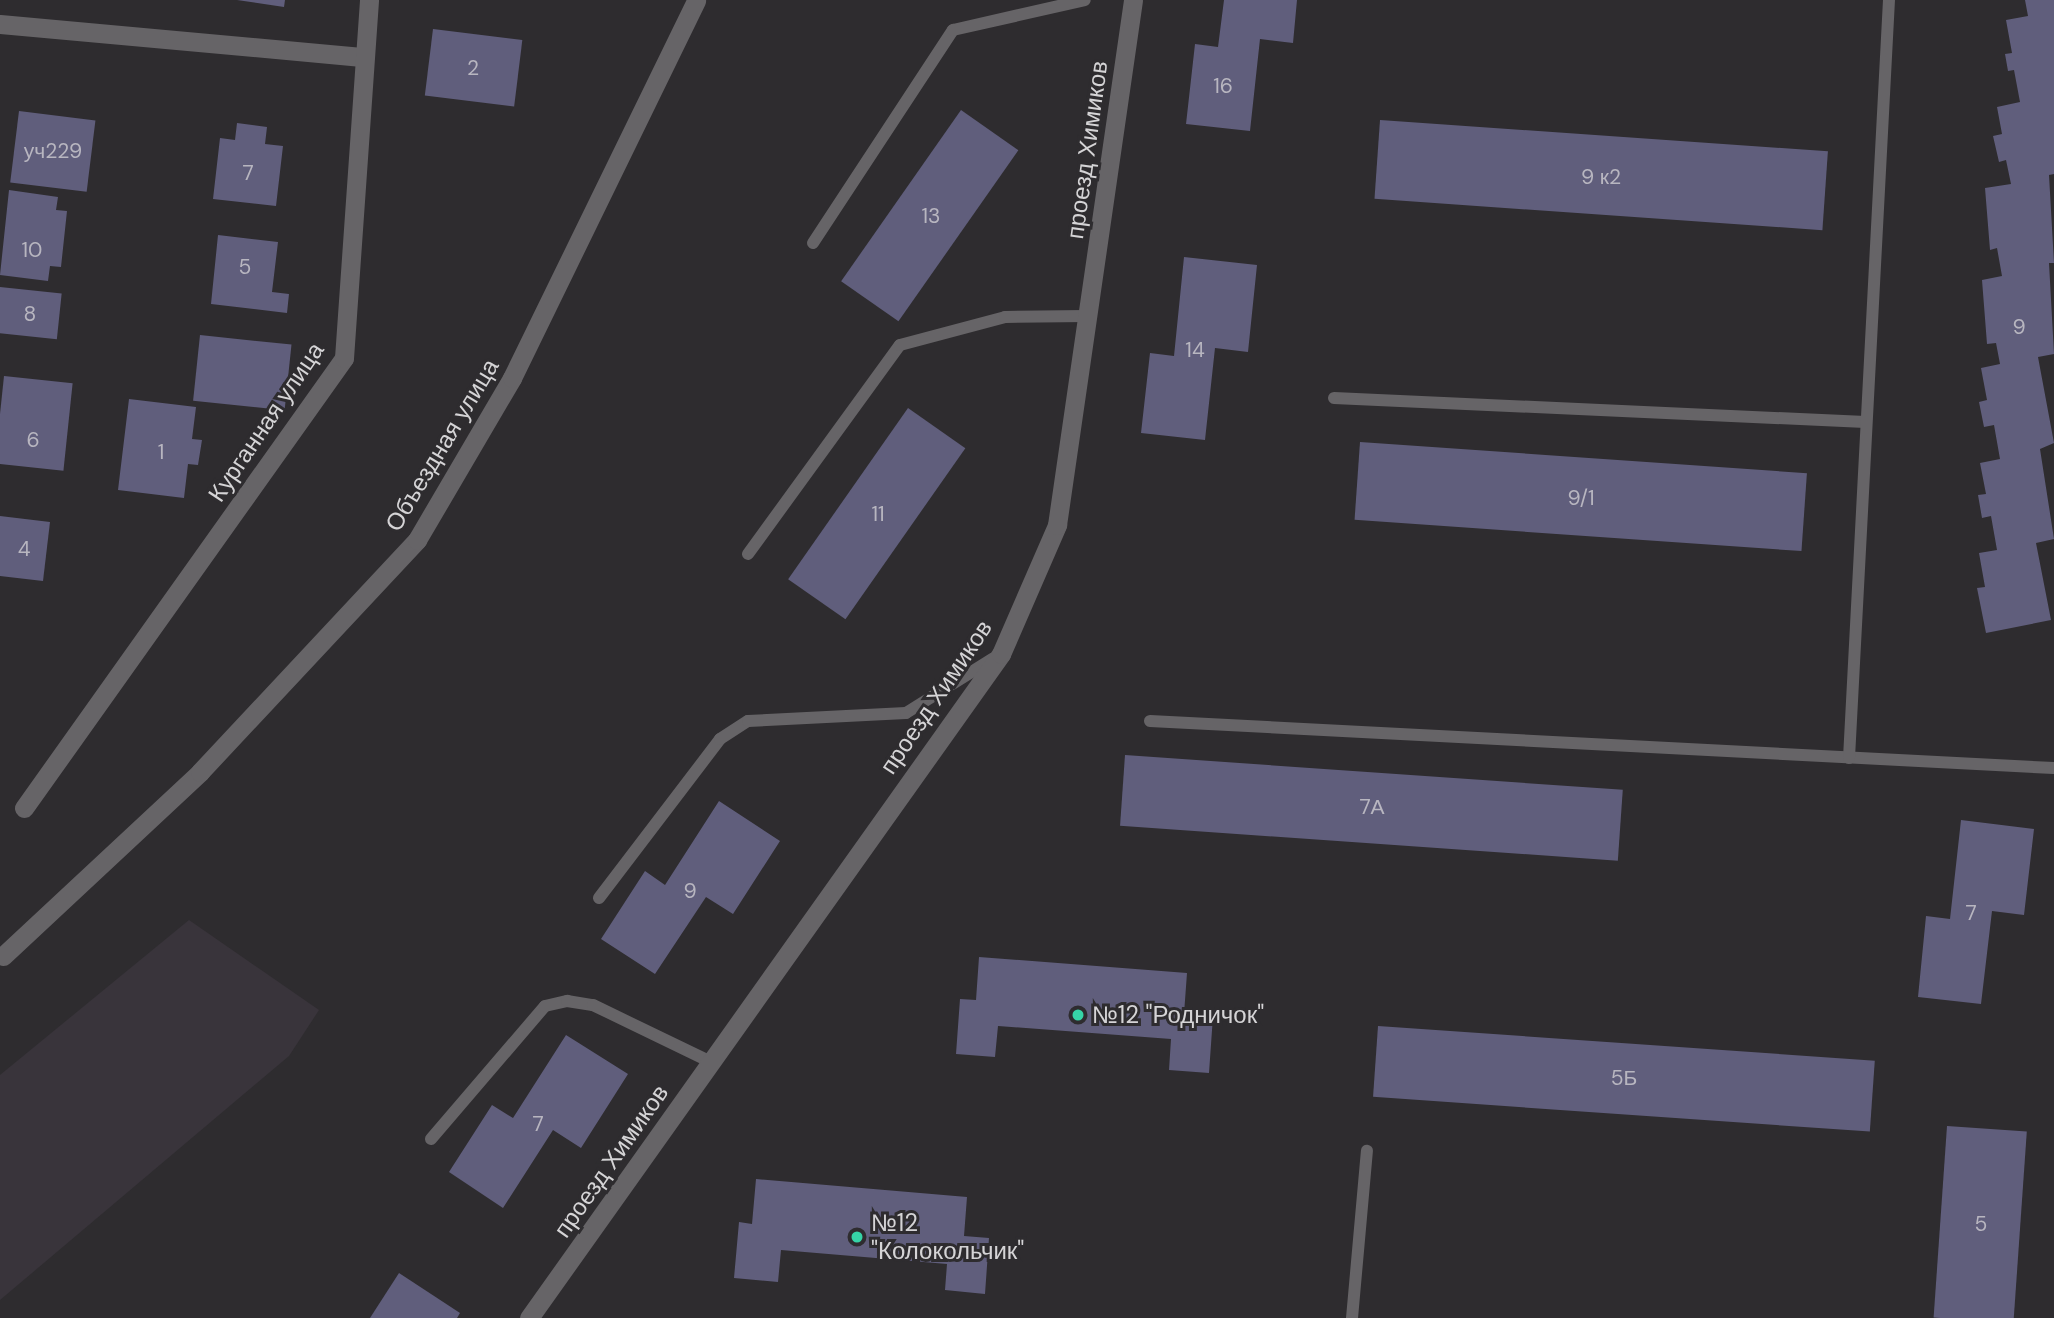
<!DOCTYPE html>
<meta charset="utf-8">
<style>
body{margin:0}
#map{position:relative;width:2054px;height:1318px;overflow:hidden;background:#2e2c2f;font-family:"DM Sans",sans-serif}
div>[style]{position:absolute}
.built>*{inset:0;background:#39343b}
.building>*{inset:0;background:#605e7c;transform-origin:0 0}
.service>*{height:12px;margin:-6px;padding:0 6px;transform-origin:6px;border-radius:6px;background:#666467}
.minor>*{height:19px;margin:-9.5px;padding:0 9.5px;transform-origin:9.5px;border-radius:9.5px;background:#666467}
.dots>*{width:19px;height:19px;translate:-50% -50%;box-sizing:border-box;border:4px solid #2e2c2f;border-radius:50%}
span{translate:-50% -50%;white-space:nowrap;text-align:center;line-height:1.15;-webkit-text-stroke:6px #2e2c2f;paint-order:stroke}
.number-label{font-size:21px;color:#b8b6c0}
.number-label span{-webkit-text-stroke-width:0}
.street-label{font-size:24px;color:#d5d4d6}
.poi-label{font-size:24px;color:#d5d4d6}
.left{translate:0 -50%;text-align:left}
</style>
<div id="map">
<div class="built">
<i style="clip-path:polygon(189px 920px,319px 1010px,289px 1056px,0 1300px,0 1075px)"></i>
</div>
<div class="building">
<i style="clip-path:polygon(237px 0,285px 0,284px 7px)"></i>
<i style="clip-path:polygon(1224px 0,1297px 0,1293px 43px,1260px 39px,1250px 131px,1186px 124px,1195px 44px,1218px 47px)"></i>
<i style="clip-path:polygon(2025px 0,2054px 0,2054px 174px,2049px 175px,2054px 263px,2049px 263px,2054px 354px,2038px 357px,2054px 443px,2040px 449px,2054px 539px,2036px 543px,2051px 620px,1986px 633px,1977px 588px,1985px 587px,1979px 553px,1997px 550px,1991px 516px,1982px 518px,1978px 495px,1986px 494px,1980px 463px,2000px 459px,1994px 425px,1984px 427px,1979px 402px,1987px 400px,1981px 368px,2000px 364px,1996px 343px,1987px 344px,1982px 280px,2002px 276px,1997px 248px,1990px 250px,1985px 188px,2011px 184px,2006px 160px,1999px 162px,1993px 136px,2002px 134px,1997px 107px,2020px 102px,2014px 70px,2008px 71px,2005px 54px,2012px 53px,2006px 20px,2028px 16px)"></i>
<i style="left:433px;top:29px;width:90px;height:67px;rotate:7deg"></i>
<i style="left:961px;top:110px;width:70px;height:209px;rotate:35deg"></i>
<i style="left:19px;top:111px;width:77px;height:72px;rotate:7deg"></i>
<i style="left:1380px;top:120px;width:449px;height:79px;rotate:4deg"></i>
<i style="clip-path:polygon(237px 123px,267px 127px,265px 144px,283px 146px,276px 206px,213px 199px,220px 138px,235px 140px)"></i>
<i style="clip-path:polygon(9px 190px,58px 197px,56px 210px,67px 211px,61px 267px,50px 266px,48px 281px,0 275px)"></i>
<i style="clip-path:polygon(218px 235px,278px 242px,272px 292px,289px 294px,287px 313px,211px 304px)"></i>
<i style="clip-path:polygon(1184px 257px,1257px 265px,1248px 352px,1215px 348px,1205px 440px,1141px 433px,1150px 353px,1174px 356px)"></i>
<i style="left:0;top:287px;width:62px;height:46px;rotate:6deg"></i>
<i style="left:200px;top:335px;width:92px;height:66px;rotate:6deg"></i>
<i style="left:4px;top:376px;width:69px;height:88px;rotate:6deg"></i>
<i style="clip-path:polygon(129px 399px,196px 407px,192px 439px,202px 440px,198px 465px,188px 464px,184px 498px,118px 490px)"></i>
<i style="left:908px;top:408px;width:70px;height:209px;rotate:35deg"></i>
<i style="left:1360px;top:442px;width:448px;height:78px;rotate:4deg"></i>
<i style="clip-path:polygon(0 516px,50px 522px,43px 581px,0 576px)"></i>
<i style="left:1125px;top:755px;width:499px;height:71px;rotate:4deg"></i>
<i style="clip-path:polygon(719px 801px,780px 841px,733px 914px,706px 897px,655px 974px,601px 939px,645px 871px,665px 885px)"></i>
<i style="clip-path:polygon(1961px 820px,2034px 829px,2024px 915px,1992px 911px,1981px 1004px,1918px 997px,1926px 916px,1950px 919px)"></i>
<i style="clip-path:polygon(979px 957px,1187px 973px,1184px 1014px,1213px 1016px,1209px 1073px,1169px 1070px,1171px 1039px,998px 1026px,995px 1057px,956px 1054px,960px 999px,976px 1000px)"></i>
<i style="left:1378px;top:1026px;width:498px;height:71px;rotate:4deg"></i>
<i style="clip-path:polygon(566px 1035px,628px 1074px,581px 1148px,553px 1130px,503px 1208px,449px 1172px,492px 1105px,513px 1118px)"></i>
<i style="left:1947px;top:1126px;width:80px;height:192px;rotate:4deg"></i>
<i style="clip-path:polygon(756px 1179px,967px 1197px,964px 1236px,989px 1238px,985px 1294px,945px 1290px,947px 1264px,781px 1250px,778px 1282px,734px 1278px,739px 1222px,752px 1224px)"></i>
<i style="clip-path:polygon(399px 1273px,460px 1313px,457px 1318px,370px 1318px)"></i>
</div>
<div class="service">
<i style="left:813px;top:243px;width:255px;rotate:-56.7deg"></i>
<i style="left:953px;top:30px;width:135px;rotate:-12.8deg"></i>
<i style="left:1334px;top:398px;width:532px;rotate:2.59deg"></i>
<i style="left:748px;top:554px;width:258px;rotate:-54deg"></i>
<i style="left:900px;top:345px;width:109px;rotate:-14.9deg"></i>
<i style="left:1005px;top:317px;width:82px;rotate:-0.7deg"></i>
<i style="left:1150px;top:721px;width:905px;rotate:2.98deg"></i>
<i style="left:1849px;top:758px;width:759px;rotate:-86.98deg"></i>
<i style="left:599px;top:898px;width:200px;rotate:-52.7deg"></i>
<i style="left:720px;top:739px;width:33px;rotate:-33deg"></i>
<i style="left:748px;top:721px;width:158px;rotate:-2.9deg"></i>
<i style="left:906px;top:713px;width:102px;rotate:-32.1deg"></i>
<i style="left:431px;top:1139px;width:175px;rotate:-49.4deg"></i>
<i style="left:545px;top:1006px;width:23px;rotate:-13deg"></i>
<i style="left:567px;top:1001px;width:26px;rotate:9deg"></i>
<i style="left:593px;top:1005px;width:131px;rotate:25.8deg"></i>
<i style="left:1352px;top:1318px;width:168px;rotate:-84.9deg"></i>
</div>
<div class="minor">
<i style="left:0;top:24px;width:366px;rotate:5.2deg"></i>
<i style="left:24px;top:808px;width:552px;rotate:-54.58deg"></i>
<i style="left:344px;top:358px;width:359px;rotate:-86deg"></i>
<i style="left:3px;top:956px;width:270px;rotate:-43deg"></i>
<i style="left:200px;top:772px;width:318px;rotate:-46.9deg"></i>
<i style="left:417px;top:540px;width:188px;rotate:-59.6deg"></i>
<i style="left:512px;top:378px;width:420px;rotate:-64deg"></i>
<i style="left:529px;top:1318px;width:815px;rotate:-54.59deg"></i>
<i style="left:1001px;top:654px;width:141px;rotate:-66.5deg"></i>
<i style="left:1057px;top:525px;width:530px;rotate:-81.76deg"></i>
</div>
<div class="dots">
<i style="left:1078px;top:1015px;background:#36d4a7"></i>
<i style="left:857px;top:1237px;background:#36d4a7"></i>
</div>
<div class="number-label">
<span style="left:473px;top:68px">2</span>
<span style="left:1223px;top:86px">16</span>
<span style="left:53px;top:151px">уч229</span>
<span style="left:248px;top:173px">7</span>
<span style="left:1601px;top:177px">9 к2</span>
<span style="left:931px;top:216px">13</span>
<span style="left:32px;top:250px">10</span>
<span style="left:245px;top:267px">5</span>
<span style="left:30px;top:314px">8</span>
<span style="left:2019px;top:327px">9</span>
<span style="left:1195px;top:350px">14</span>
<span style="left:33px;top:440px">6</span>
<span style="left:161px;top:452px">1</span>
<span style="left:1581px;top:498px">9/1</span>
<span style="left:878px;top:514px">11</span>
<span style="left:24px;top:549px">4</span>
<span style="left:1372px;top:807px">7А</span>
<span style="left:690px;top:891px">9</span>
<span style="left:1971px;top:913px">7</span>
<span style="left:1624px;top:1078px">5Б</span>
<span style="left:538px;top:1124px">7</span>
<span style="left:1981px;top:1224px">5</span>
</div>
<div class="street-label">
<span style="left:1087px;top:150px;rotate:-82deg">проезд Химиков</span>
<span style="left:266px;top:422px;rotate:-56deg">Курганная улица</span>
<span style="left:442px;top:445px;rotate:-59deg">Объездная улица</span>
<span style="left:936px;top:697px;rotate:-56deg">проезд Химиков</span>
<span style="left:611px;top:1161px;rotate:-55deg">проезд Химиков</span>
</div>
<div class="poi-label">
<span class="left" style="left:1092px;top:1015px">№12 "Родничок"</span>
<span class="left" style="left:871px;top:1237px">№12<br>"Колокольчик"</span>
</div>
</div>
